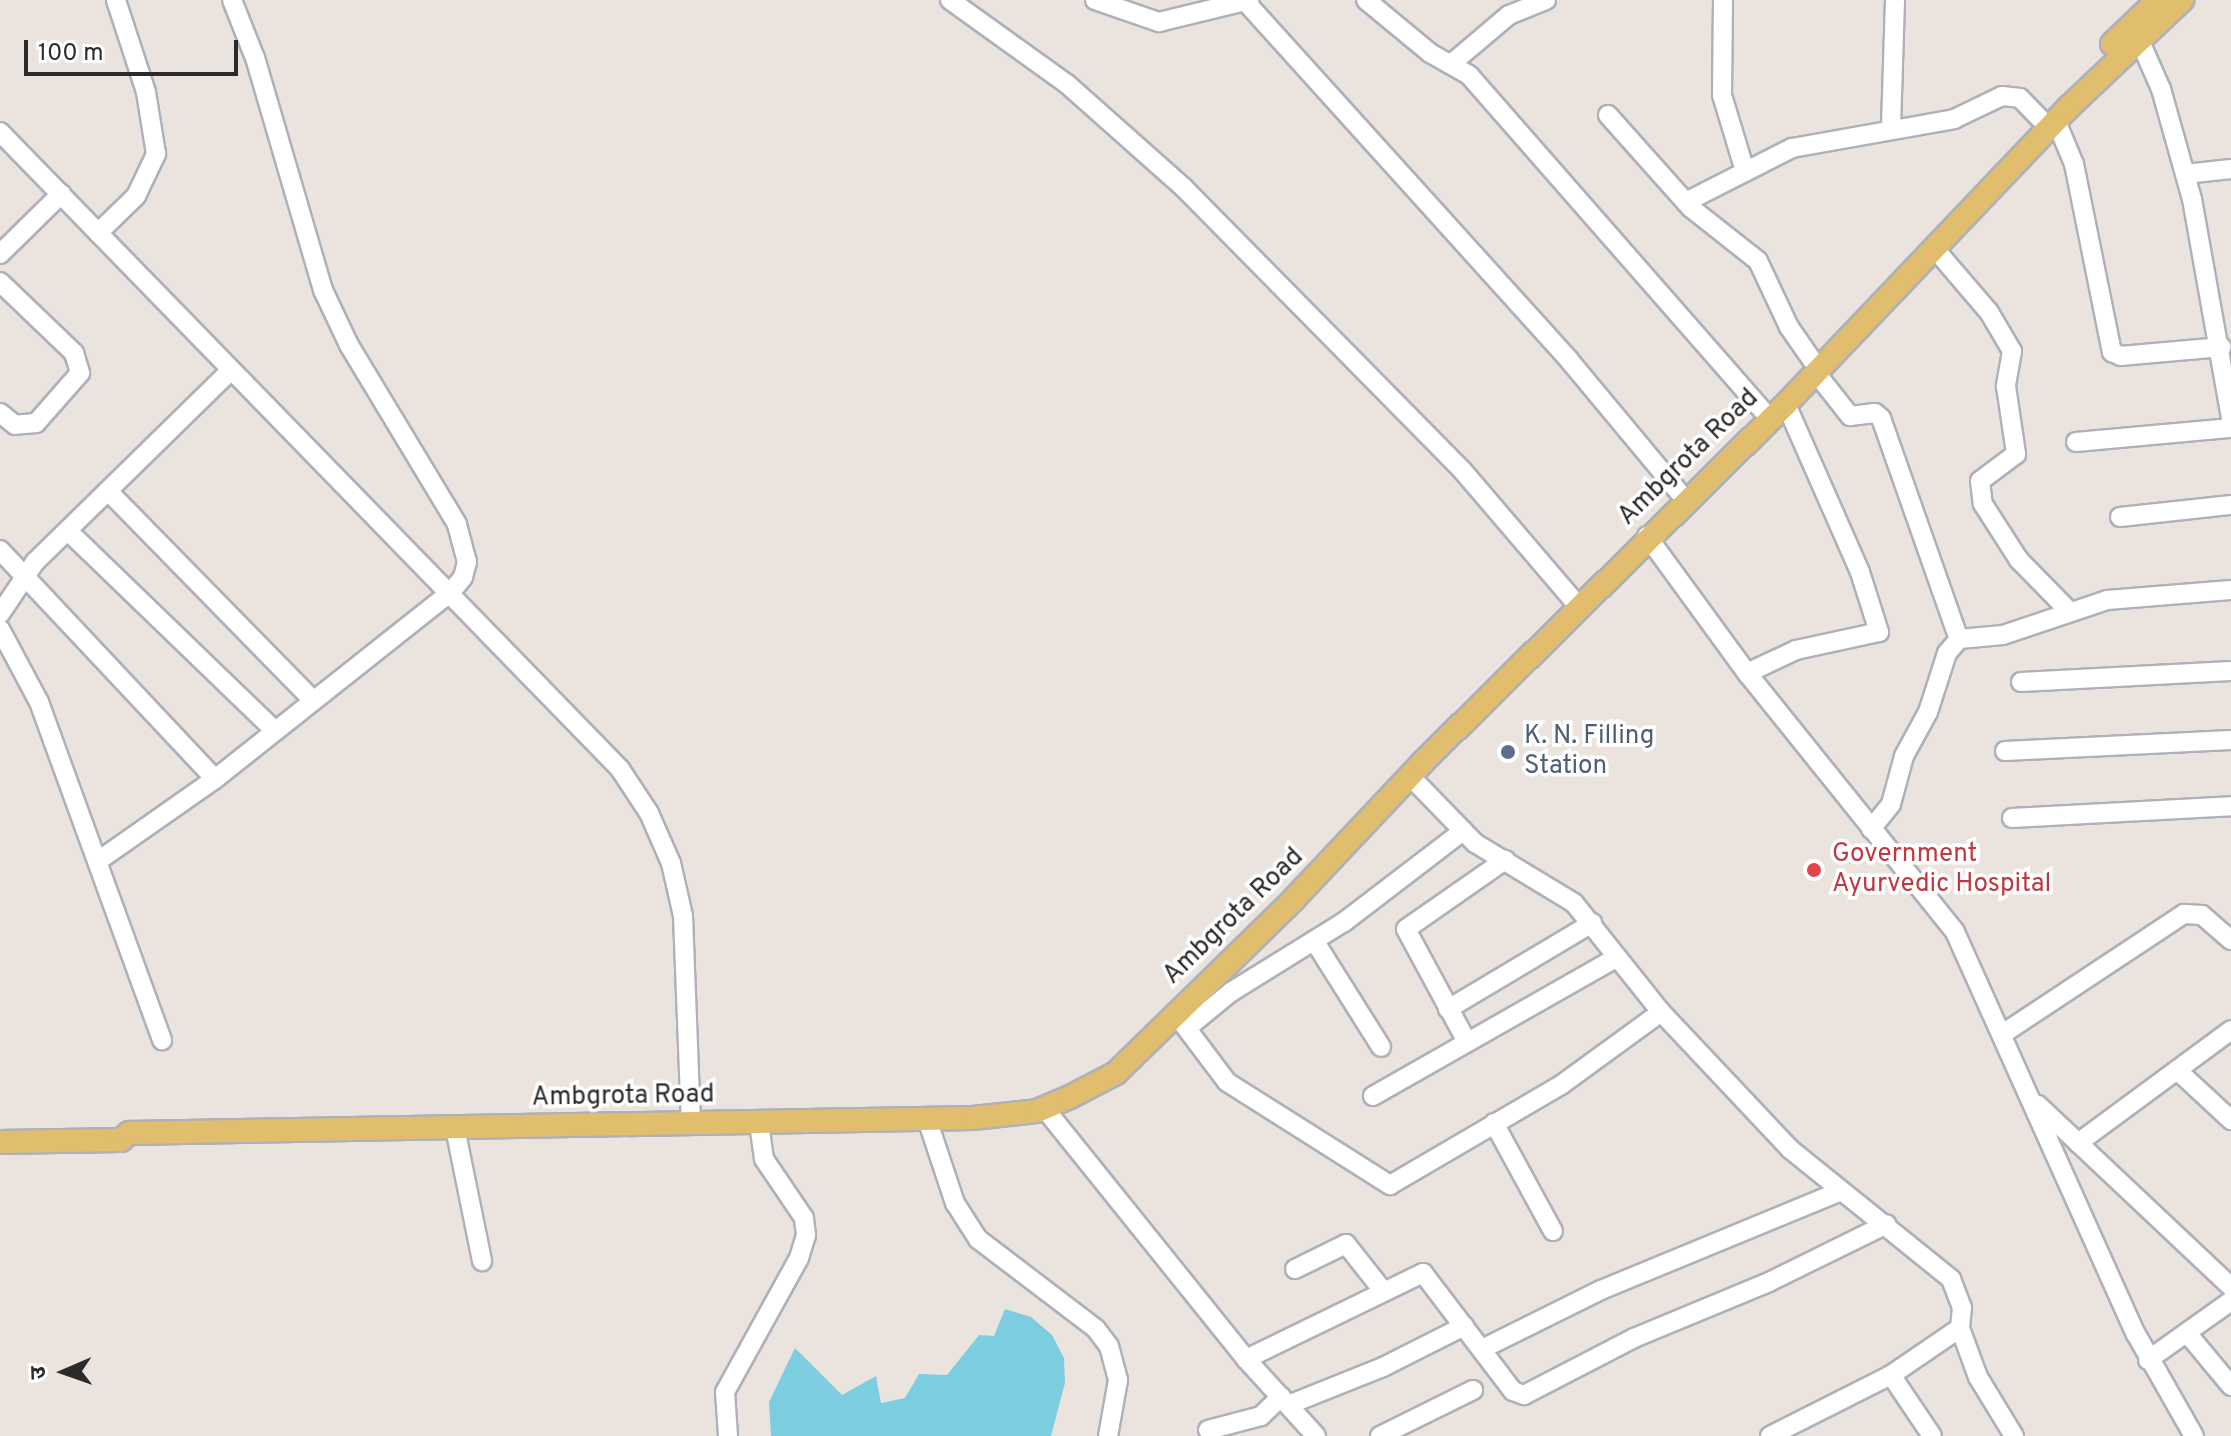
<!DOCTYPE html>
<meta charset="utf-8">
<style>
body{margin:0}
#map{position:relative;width:2231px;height:1436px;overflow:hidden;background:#ebe4de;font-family:Overpass,"Noto Sans Devanagari",sans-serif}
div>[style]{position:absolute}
.water>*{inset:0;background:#7dcde1}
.roads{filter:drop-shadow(2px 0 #aeb1b9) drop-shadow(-2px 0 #aeb1b9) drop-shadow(0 2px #aeb1b9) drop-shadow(0 -2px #aeb1b9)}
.minor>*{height:18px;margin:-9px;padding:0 9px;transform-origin:9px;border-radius:9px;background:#fff}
.major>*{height:22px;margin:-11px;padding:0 11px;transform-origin:11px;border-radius:11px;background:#e0be6d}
.dots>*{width:22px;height:22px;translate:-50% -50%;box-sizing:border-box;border:4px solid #fff;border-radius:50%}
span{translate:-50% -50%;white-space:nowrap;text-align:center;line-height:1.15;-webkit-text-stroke:7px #fff;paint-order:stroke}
.street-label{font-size:26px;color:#2a2a2a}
.service-label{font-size:26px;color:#4e5e75}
.left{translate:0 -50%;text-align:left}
.health-label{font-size:26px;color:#be3a42}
.north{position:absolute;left:24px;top:1332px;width:80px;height:80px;-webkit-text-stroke:6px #fff;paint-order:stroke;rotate:268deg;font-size:22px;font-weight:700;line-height:32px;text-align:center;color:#2a2a2a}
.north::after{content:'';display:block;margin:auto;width:28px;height:36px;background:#2a2a2a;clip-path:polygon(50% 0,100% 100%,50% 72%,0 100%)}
.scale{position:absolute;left:24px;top:40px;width:214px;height:36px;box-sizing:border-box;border:4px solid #2a2a2a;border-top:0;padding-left:10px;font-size:24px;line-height:28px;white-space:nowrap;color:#2a2a2a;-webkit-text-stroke:6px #fff;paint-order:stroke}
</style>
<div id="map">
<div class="water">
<i style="clip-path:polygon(1005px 1309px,1031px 1317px,1052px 1335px,1064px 1358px,1065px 1383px,1051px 1436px,771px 1436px,769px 1402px,795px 1348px,842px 1395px,876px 1376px,881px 1403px,905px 1398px,919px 1374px,947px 1375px,979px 1335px,994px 1336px)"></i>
</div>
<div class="roads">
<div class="minor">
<i style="left:950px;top:0;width:144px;rotate:35.7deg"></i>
<i style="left:1067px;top:84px;width:157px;rotate:41.6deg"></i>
<i style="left:1184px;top:188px;width:396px;rotate:45.4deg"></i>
<i style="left:1462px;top:470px;width:179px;rotate:49.5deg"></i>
<i style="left:1095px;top:0;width:68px;rotate:19deg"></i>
<i style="left:1159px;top:22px;width:93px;rotate:-13.7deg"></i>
<i style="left:1244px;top:0;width:485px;rotate:47.9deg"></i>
<i style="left:1569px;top:360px;width:172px;rotate:50.2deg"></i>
<i style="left:1366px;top:0;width:83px;rotate:39.6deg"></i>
<i style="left:1430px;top:53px;width:45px;rotate:29.4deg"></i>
<i style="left:1469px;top:75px;width:445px;rotate:48.8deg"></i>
<i style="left:1723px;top:0;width:95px;rotate:90.6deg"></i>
<i style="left:1722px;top:95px;width:79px;rotate:73.2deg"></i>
<i style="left:2139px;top:39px;width:55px;rotate:66.3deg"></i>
<i style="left:2161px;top:89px;width:114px;rotate:74.3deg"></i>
<i style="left:2192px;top:199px;width:222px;rotate:79.9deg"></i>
<i style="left:1451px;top:64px;width:76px;rotate:-40.2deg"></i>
<i style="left:1509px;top:15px;width:40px;rotate:-22deg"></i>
<i style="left:1608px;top:115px;width:125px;rotate:48.3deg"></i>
<i style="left:1691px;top:208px;width:85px;rotate:38.3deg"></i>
<i style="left:1758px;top:261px;width:73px;rotate:64.8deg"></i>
<i style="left:1789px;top:327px;width:40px;rotate:55.1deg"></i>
<i style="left:2056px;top:121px;width:47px;rotate:67.3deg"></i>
<i style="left:2074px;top:164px;width:192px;rotate:78.6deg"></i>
<i style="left:2112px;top:352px;width:10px;rotate:24deg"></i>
<i style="left:2121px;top:356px;width:101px;rotate:-5.1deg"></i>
<i style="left:1891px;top:127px;width:127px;rotate:-88.2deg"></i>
<i style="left:0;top:132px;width:889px;rotate:45.77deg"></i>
<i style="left:620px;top:769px;width:53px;rotate:56.6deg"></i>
<i style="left:649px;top:813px;width:55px;rotate:66.3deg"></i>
<i style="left:671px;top:863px;width:54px;rotate:77.2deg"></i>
<i style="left:683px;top:916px;width:208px;rotate:87.8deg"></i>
<i style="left:2185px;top:174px;width:46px;rotate:-6.2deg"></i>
<i style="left:1686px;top:202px;width:119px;rotate:-27deg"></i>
<i style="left:1792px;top:148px;width:165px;rotate:-10.1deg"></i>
<i style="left:1954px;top:119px;width:53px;rotate:-25.6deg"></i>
<i style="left:2002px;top:96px;width:18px;rotate:6deg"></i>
<i style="left:2020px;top:98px;width:29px;rotate:46deg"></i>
<i style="left:98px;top:233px;width:53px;rotate:-44.2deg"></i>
<i style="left:136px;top:196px;width:47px;rotate:-64.5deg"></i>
<i style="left:156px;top:154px;width:63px;rotate:-99.2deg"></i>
<i style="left:146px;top:92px;width:97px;rotate:-108.1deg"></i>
<i style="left:1935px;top:249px;width:83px;rotate:49.4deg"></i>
<i style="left:1989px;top:312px;width:45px;rotate:59.5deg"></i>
<i style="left:2012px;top:351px;width:36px;rotate:100deg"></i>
<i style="left:2006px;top:386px;width:69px;rotate:81.6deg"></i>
<i style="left:2016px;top:454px;width:45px;rotate:143.1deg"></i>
<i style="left:1980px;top:481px;width:23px;rotate:83deg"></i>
<i style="left:1983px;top:504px;width:67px;rotate:57.3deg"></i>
<i style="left:2019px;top:560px;width:71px;rotate:45.6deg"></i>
<i style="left:0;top:254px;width:86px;rotate:-44.5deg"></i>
<i style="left:0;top:282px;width:103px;rotate:43.8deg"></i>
<i style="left:74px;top:353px;width:21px;rotate:73deg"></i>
<i style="left:80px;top:373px;width:67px;rotate:131.3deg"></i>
<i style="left:36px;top:423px;width:21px;rotate:175deg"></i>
<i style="left:15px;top:425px;width:19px;rotate:-141deg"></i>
<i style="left:1816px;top:373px;width:55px;rotate:51.7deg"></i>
<i style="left:1850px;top:416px;width:25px;rotate:-7deg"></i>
<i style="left:1875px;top:413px;width:8px;rotate:40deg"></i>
<i style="left:1881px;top:418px;width:234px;rotate:70.6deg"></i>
<i style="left:1959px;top:639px;width:44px;rotate:-5.2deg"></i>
<i style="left:2003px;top:635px;width:110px;rotate:-18.6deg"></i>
<i style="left:2107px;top:600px;width:124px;rotate:-4.6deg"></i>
<i style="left:2076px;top:442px;width:156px;rotate:-5.2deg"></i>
<i style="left:109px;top:492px;width:291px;rotate:45.6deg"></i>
<i style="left:2120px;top:517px;width:112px;rotate:-6.2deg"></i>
<i style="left:68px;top:531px;width:288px;rotate:44deg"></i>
<i style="left:1647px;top:536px;width:170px;rotate:53.9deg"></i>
<i style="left:1747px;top:673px;width:332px;rotate:51.2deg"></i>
<i style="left:1955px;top:932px;width:441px;rotate:65.8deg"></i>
<i style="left:2136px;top:1334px;width:117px;rotate:60.4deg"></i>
<i style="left:0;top:550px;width:314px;rotate:46.8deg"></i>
<i style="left:0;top:614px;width:63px;rotate:-56.1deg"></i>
<i style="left:35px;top:562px;width:274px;rotate:-44.4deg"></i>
<i style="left:0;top:629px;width:83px;rotate:61.9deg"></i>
<i style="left:39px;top:702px;width:360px;rotate:70deg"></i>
<i style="left:1747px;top:673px;width:54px;rotate:-25.1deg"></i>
<i style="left:1796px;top:650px;width:85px;rotate:-12.2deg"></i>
<i style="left:1879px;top:632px;width:63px;rotate:-107.6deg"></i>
<i style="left:1860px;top:572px;width:184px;rotate:-113.8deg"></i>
<i style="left:2021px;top:682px;width:210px;rotate:-3deg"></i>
<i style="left:2005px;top:751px;width:226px;rotate:-2.8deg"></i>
<i style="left:2012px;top:818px;width:219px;rotate:-3.1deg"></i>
<i style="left:1871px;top:829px;width:32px;rotate:-51deg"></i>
<i style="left:1891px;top:804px;width:50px;rotate:-74.8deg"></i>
<i style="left:1904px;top:756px;width:50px;rotate:-61.4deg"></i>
<i style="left:1928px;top:712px;width:62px;rotate:-72.1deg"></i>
<i style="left:1947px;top:653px;width:18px;rotate:-49deg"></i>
<i style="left:98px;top:861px;width:143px;rotate:-35deg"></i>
<i style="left:215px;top:779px;width:301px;rotate:-38.4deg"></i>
<i style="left:451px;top:592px;width:19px;rotate:-51deg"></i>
<i style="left:463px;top:577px;width:16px;rotate:-75deg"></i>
<i style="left:467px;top:562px;width:39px;rotate:-105deg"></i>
<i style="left:457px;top:524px;width:209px;rotate:-121.1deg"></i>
<i style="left:349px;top:345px;width:61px;rotate:-115.3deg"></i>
<i style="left:323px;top:290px;width:242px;rotate:-106.3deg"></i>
<i style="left:255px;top:58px;width:62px;rotate:-111.6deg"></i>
<i style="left:1315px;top:942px;width:124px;rotate:57.8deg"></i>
<i style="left:1448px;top:1009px;width:168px;rotate:-30.8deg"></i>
<i style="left:1661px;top:1012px;width:188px;rotate:46.7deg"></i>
<i style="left:1790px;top:1149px;width:207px;rotate:38.9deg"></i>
<i style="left:1951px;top:1279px;width:31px;rotate:69deg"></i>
<i style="left:1962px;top:1308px;width:20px;rotate:96deg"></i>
<i style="left:1960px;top:1328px;width:83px;rotate:145.7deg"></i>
<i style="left:1891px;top:1375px;width:73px;rotate:56.1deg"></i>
<i style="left:1175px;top:1013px;width:86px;rotate:53deg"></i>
<i style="left:1227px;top:1082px;width:193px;rotate:32.3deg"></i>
<i style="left:1390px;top:1185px;width:198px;rotate:-30.3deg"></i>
<i style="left:1561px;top:1085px;width:124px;rotate:-36.1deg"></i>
<i style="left:1661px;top:1012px;width:139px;rotate:-128.6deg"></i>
<i style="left:1574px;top:903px;width:116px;rotate:-148.8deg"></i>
<i style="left:1475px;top:843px;width:91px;rotate:-134.1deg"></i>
<i style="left:1187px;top:1028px;width:57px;rotate:-39.3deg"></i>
<i style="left:1231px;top:992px;width:133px;rotate:-31.8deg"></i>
<i style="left:1344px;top:922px;width:150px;rotate:-37.4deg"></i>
<i style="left:2004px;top:1033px;width:216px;rotate:-33.5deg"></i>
<i style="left:2184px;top:914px;width:18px;rotate:3deg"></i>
<i style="left:2202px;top:915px;width:38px;rotate:41deg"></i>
<i style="left:1467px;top:1042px;width:128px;rotate:-118.4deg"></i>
<i style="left:1406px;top:929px;width:121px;rotate:-34.9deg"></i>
<i style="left:2177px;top:1070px;width:74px;rotate:42.8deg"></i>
<i style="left:1373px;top:1096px;width:279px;rotate:-29.6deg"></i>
<i style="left:2038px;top:1105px;width:265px;rotate:43.3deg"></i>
<i style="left:1045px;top:1109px;width:321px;rotate:51.2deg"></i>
<i style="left:1246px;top:1359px;width:104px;rotate:47.7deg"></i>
<i style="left:927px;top:1119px;width:89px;rotate:71.6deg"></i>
<i style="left:955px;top:1203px;width:43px;rotate:57.4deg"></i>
<i style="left:978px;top:1239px;width:148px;rotate:37.3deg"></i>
<i style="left:1096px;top:1329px;width:21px;rotate:53deg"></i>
<i style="left:1109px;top:1346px;width:35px;rotate:75deg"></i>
<i style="left:1118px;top:1380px;width:57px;rotate:100.1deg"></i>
<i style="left:1494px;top:1123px;width:123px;rotate:61.4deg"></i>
<i style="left:455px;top:1128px;width:136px;rotate:78.5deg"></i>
<i style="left:2078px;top:1143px;width:190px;rotate:-36.4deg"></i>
<i style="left:1295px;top:1269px;width:57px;rotate:-26.1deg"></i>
<i style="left:1346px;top:1244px;width:61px;rotate:51.6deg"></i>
<i style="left:1960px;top:1328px;width:52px;rotate:69.8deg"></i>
<i style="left:1978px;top:1377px;width:69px;rotate:58.6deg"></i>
<i style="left:2187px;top:1333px;width:69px;rotate:50.3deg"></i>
<i style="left:1482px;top:1349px;width:133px;rotate:-26.4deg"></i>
<i style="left:1601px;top:1290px;width:260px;rotate:-22.4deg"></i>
<i style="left:1246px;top:1359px;width:197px;rotate:-25.9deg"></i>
<i style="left:1423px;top:1273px;width:148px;rotate:52.7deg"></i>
<i style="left:1513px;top:1391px;width:12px;rotate:20deg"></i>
<i style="left:1524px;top:1395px;width:124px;rotate:-27.4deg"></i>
<i style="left:1634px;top:1338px;width:146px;rotate:-22.5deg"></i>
<i style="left:1769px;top:1282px;width:131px;rotate:-26.2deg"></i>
<i style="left:2148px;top:1360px;width:102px;rotate:-35.4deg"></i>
<i style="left:1288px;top:1405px;width:102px;rotate:-21.8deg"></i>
<i style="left:1383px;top:1367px;width:91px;rotate:-26.8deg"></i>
<i style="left:1208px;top:1430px;width:55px;rotate:-14.8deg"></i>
<i style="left:1261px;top:1416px;width:28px;rotate:-44deg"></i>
<i style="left:728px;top:1436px;width:44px;rotate:-93.9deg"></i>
<i style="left:725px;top:1392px;width:153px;rotate:-61.1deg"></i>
<i style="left:799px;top:1258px;width:24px;rotate:-73deg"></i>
<i style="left:806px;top:1235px;width:17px;rotate:-97deg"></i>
<i style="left:804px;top:1218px;width:71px;rotate:-124.1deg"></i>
<i style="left:764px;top:1159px;width:37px;rotate:-98deg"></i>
<i style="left:1380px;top:1436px;width:104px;rotate:-26.3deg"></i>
<i style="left:1770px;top:1436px;width:136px;rotate:-26.8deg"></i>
</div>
<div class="major">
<i style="left:2112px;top:44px;width:64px;rotate:-43.7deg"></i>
<i style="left:0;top:1142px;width:121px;rotate:-0.9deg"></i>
<i style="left:121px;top:1140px;width:11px;rotate:-41deg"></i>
<i style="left:129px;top:1133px;width:844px;rotate:-1.02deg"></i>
<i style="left:973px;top:1118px;width:64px;rotate:-6.2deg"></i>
<i style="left:1037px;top:1111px;width:36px;rotate:-23deg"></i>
<i style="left:1070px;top:1097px;width:52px;rotate:-27.6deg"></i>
<i style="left:1116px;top:1073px;width:248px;rotate:-44.3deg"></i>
<i style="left:1293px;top:900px;width:188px;rotate:-46.7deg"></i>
<i style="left:1422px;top:763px;width:511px;rotate:-44.6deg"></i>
<i style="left:1786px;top:404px;width:410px;rotate:-46.4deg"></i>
<i style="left:2069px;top:107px;width:156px;rotate:-43.4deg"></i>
</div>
</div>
<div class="dots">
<i style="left:1508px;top:752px;background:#5c6f8a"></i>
<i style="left:1814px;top:870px;background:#e0444e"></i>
</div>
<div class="street-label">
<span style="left:1689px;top:458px;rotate:-44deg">Ambgrota Road</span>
<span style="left:1234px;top:917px;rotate:-44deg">Ambgrota Road</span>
<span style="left:623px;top:1097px;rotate:-1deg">Ambgrota Road</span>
</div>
<div class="service-label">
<span class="left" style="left:1524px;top:752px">K. N. Filling<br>Station</span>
</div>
<div class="health-label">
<span class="left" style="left:1832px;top:870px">Government<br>Ayurvedic Hospital</span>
</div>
<div class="north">उ</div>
<div class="scale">100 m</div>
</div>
